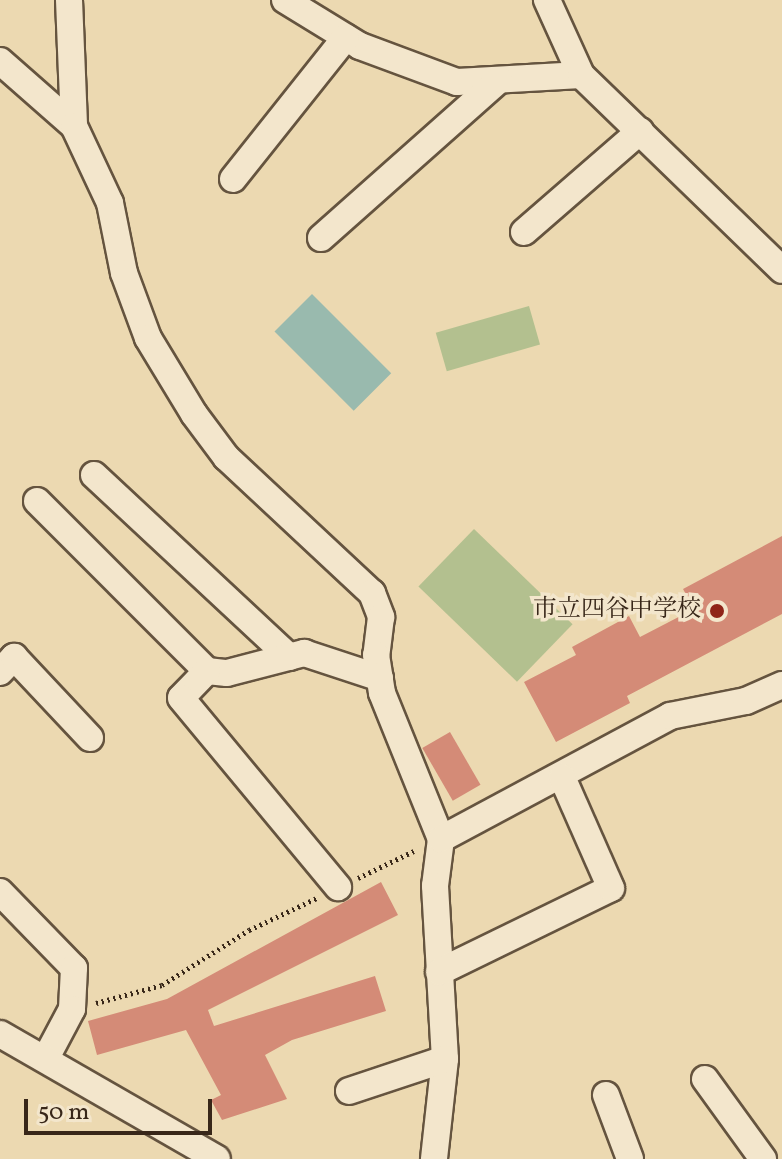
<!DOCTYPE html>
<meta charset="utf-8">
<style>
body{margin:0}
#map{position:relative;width:782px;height:1159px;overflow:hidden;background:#ecd9b1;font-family:Vollkorn,"Noto Serif JP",serif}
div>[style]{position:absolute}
.green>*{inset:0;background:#b3c08f;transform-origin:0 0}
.water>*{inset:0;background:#99baae;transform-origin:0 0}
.building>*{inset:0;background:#d48b77;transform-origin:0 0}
.path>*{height:5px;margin-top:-2.5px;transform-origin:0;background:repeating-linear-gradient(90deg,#382719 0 2px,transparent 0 6px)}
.roads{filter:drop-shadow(2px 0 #65543f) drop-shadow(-2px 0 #65543f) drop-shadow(0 2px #65543f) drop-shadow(0 -2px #65543f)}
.minor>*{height:26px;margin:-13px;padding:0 13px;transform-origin:13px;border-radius:13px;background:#f3e6cc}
.dots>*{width:22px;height:22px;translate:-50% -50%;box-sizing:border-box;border:4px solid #f3e6cc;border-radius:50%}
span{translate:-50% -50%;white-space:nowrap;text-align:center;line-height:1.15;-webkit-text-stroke:7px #f3e6cc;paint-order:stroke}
.poi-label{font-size:24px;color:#382719}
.right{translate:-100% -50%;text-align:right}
.scale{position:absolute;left:24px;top:1099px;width:188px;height:36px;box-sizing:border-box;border:4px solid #382719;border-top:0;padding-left:10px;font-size:24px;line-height:28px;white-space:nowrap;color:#382719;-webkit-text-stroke:6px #f3e6cc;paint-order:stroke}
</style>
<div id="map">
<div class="green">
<i style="left:529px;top:306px;width:40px;height:97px;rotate:74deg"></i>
<i style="left:474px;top:529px;width:137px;height:80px;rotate:44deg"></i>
</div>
<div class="water">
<i style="left:312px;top:294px;width:112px;height:53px;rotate:45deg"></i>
</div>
<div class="building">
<i style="clip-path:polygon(782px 536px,782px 614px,627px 696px,630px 703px,556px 742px,524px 682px,576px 655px,572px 647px,629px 616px,640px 637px,694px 609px,683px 589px)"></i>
<i style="left:450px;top:732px;width:61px;height:32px;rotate:60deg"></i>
<i style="clip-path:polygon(381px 882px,398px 915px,208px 1010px,214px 1026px,375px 976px,386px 1011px,292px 1040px,265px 1055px,287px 1099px,222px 1120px,211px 1100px,221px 1095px,186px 1030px,97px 1055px,88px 1021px,167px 999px)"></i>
</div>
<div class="path">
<i style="left:358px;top:878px;width:62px;rotate:-25.7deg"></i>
<i style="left:96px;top:1003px;width:68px;rotate:-15.3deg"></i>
<i style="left:162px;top:985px;width:103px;rotate:-32.3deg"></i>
<i style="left:249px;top:930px;width:75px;rotate:-25.2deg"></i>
</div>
<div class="roads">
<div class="minor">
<i style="left:69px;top:0;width:126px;rotate:87.7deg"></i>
<i style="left:285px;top:0;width:88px;rotate:31.5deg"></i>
<i style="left:360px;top:46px;width:103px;rotate:20.4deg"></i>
<i style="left:457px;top:82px;width:124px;rotate:-3.2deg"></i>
<i style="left:547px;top:0;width:82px;rotate:65.6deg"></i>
<i style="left:581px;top:75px;width:280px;rotate:44.1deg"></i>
<i style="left:0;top:61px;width:98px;rotate:41.3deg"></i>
<i style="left:74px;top:126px;width:85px;rotate:64.9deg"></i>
<i style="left:110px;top:203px;width:71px;rotate:78.7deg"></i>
<i style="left:124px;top:273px;width:69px;rotate:69.7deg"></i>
<i style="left:148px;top:338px;width:89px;rotate:58.8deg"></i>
<i style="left:194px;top:414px;width:54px;rotate:53.3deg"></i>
<i style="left:226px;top:457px;width:200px;rotate:43deg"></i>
<i style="left:372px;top:593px;width:26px;rotate:69deg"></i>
<i style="left:381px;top:617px;width:38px;rotate:97deg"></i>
<i style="left:376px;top:655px;width:38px;rotate:81deg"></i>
<i style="left:382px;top:693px;width:157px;rotate:68deg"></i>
<i style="left:441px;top:839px;width:47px;rotate:97.3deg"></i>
<i style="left:435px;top:886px;width:173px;rotate:86.7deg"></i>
<i style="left:445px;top:1059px;width:101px;rotate:96.3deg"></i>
<i style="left:233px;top:179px;width:181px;rotate:-51.5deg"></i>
<i style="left:524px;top:232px;width:154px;rotate:-41deg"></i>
<i style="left:321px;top:238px;width:238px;rotate:-41.6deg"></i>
<i style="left:94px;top:475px;width:267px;rotate:43deg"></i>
<i style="left:37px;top:501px;width:240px;rotate:45deg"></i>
<i style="left:207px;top:671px;width:20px;rotate:6deg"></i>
<i style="left:227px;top:673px;width:80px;rotate:-14.6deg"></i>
<i style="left:304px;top:653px;width:80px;rotate:18.2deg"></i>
<i style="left:207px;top:671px;width:37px;rotate:134deg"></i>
<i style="left:181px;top:698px;width:246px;rotate:50.3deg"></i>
<i style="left:0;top:672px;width:21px;rotate:-47deg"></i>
<i style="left:14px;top:657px;width:111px;rotate:46.8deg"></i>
<i style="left:441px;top:839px;width:260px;rotate:-28.2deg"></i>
<i style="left:670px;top:716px;width:77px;rotate:-11.2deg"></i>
<i style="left:746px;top:701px;width:39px;rotate:-24deg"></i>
<i style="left:0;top:892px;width:106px;rotate:45.8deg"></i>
<i style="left:74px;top:968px;width:41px;rotate:92.8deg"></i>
<i style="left:72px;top:1009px;width:53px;rotate:118deg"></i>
<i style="left:439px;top:972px;width:191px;rotate:-26deg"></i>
<i style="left:611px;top:888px;width:121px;rotate:-113.8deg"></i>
<i style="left:0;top:1034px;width:250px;rotate:29.9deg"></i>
<i style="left:705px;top:1079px;width:99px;rotate:54.1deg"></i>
<i style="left:349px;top:1091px;width:101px;rotate:-18.4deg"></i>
<i style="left:606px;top:1095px;width:68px;rotate:69.4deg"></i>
</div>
</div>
<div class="dots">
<i style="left:717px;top:611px;background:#8f2418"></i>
</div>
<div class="poi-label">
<span class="right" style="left:701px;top:611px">市立四谷中学校</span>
</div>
<div class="scale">50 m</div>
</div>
